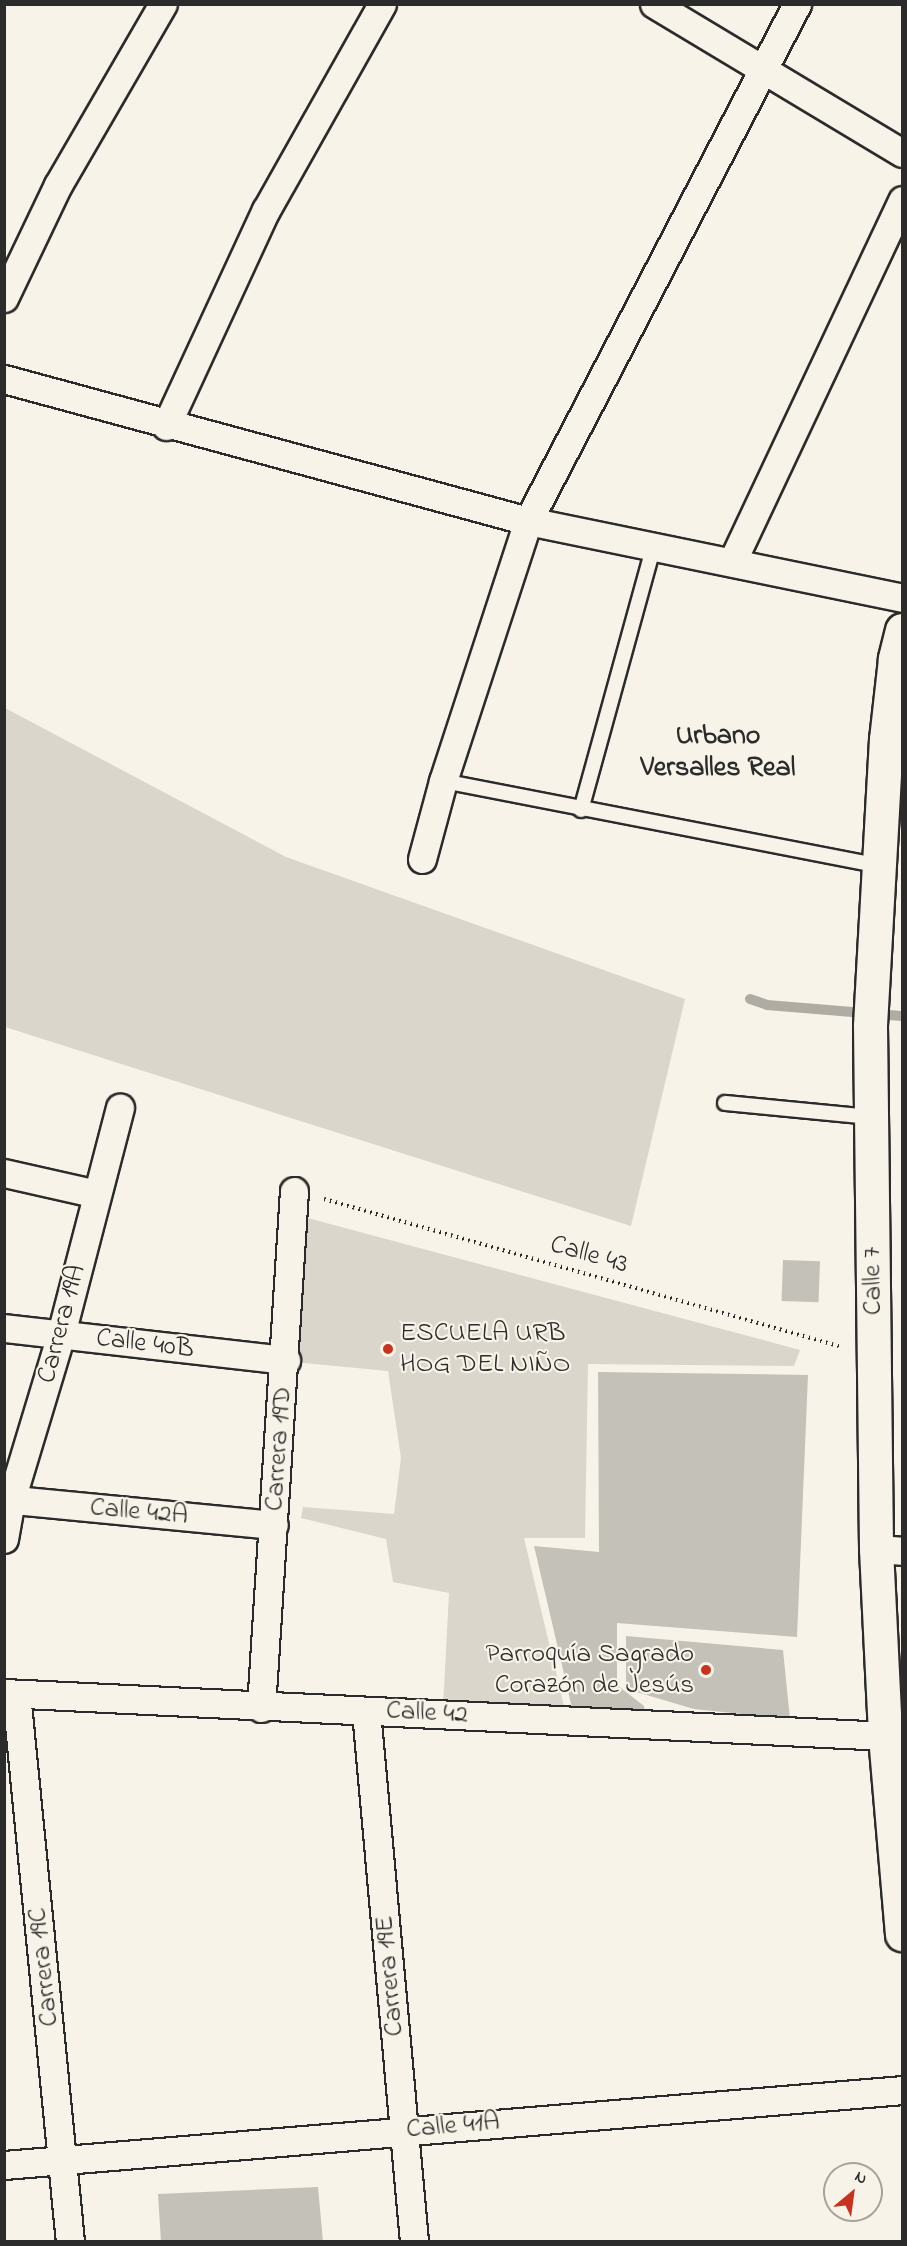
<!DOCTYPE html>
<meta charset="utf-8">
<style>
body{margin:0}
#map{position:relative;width:907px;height:2246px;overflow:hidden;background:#f7f3e8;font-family:"Indie Flower",sans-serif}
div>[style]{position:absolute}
.green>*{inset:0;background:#dad6cc}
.stream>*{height:10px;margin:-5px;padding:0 5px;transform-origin:5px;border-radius:5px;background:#afaca4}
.building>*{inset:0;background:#c4c1b9;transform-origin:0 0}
.path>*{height:4px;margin-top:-2px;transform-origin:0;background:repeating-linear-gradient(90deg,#2b2b2b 0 1.5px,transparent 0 6px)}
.roads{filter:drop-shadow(2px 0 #2b2b2b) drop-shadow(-2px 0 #2b2b2b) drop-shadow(0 2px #2b2b2b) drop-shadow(0 -2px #2b2b2b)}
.service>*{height:14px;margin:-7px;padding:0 7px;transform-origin:7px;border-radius:7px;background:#f7f3e8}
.minor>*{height:27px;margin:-13.5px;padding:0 13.5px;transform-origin:13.5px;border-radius:13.5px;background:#f7f3e8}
.tertiary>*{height:33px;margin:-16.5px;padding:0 16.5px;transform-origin:16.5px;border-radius:16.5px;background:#f7f3e8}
.dots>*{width:16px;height:16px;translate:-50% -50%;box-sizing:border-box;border:3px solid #f7f3e8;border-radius:50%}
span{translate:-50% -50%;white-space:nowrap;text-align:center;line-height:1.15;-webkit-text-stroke:4.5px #f7f3e8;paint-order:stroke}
.street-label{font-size:27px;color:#2b2b2b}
.poi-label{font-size:27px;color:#2b2b2b}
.left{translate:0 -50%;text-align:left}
.right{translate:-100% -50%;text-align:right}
.neighbourhood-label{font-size:28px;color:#2b2b2b;font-weight:700}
.frame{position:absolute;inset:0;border:6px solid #2b2b2b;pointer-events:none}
.north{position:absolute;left:823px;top:2162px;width:60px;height:60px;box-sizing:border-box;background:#f7f3e8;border:2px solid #a5a39c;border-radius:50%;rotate:29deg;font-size:16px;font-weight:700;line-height:24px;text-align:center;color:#2b2b2b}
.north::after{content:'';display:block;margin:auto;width:21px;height:27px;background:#c8321e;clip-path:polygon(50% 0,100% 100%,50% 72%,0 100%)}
</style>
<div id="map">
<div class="green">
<i style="clip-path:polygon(5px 708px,286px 857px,685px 999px,631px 1226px,5px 1027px)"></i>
<i style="clip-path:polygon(304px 1217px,800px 1350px,794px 1366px,588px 1364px,585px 1538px,524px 1538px,568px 1723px,443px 1707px,449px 1593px,393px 1582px,386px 1539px,301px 1518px,303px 1507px,394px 1514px,401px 1458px,388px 1371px,293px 1362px)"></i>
</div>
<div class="stream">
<i style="left:750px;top:999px;width:18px;rotate:19deg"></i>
<i style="left:767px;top:1005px;width:135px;rotate:4.7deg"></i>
</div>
<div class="building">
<i style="left:783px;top:1260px;width:37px;height:41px;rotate:2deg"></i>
<i style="clip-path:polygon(598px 1372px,808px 1375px,797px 1637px,617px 1623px,617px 1685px,644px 1706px,646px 1722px,572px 1708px,534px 1546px,599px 1552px)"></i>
<i style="clip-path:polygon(626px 1636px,783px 1650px,790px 1719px,694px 1709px,626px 1689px)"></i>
<i style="clip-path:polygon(318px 2187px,323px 2242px,161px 2242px,158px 2194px)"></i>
</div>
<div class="path">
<i style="left:324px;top:1199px;width:539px;rotate:15.95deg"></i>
</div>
<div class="roads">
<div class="service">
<i style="left:443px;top:781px;width:445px;rotate:11deg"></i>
<i style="left:581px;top:810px;width:272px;rotate:-74.6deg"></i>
<i style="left:725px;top:1103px;width:147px;rotate:5.5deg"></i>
</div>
<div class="minor">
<i style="left:654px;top:4px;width:289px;rotate:31deg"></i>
<i style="left:4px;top:298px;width:125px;rotate:-64.5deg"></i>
<i style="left:58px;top:185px;width:209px;rotate:-59.9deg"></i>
<i style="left:4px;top:379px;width:543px;rotate:15.16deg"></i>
<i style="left:528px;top:521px;width:382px;rotate:11.6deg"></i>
<i style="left:166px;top:426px;width:238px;rotate:-65.2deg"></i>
<i style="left:266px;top:210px;width:236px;rotate:-60.6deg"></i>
<i style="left:732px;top:562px;width:400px;rotate:-64.8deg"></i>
<i style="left:422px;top:859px;width:81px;rotate:-74.9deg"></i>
<i style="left:443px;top:781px;width:274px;rotate:-71.9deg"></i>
<i style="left:528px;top:521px;width:583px;rotate:-62.51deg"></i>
<i style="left:4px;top:1173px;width:95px;rotate:12.7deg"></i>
<i style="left:4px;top:1328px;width:284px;rotate:6.5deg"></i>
<i style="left:4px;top:1499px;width:271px;rotate:5.5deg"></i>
<i style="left:4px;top:1539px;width:40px;rotate:-80deg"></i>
<i style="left:11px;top:1500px;width:173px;rotate:-73.2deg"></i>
<i style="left:61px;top:1334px;width:234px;rotate:-75.4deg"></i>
<i style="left:876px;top:1549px;width:26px;rotate:4deg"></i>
<i style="left:4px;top:1693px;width:882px;rotate:2.79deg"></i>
<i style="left:16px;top:1694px;width:551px;rotate:84.37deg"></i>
<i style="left:261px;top:1708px;width:518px;rotate:-86.35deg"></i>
<i style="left:366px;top:1711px;width:533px;rotate:84.83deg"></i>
<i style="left:4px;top:2165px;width:901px;rotate:-4.77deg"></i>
</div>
<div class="tertiary">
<i style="left:902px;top:630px;width:30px;rotate:104deg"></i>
<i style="left:895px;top:659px;width:81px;rotate:96.4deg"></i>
<i style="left:886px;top:739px;width:287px;rotate:93.2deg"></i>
<i style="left:870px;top:1026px;width:523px;rotate:89.34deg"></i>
<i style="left:876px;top:1549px;width:187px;rotate:87.2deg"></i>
<i style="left:885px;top:1736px;width:199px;rotate:85.1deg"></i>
</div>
</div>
<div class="dots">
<i style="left:388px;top:1349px;background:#c8321e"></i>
<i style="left:706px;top:1670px;background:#c8321e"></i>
</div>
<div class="street-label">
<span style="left:589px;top:1255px;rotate:16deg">Calle 43</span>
<span style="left:873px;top:1281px;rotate:-91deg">Calle 7</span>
<span style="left:62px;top:1324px;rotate:-75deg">Carrera 19A</span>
<span style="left:145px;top:1344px;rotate:7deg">Calle 40B</span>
<span style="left:279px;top:1449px;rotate:-86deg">Carrera 19D</span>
<span style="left:139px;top:1512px;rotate:5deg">Calle 42A</span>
<span style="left:427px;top:1713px;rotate:3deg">Calle 42</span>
<span style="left:44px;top:1967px;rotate:-96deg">Carrera 19C</span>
<span style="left:390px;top:1976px;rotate:-95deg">Carrera 19E</span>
<span style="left:453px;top:2126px;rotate:-5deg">Calle 41A</span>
</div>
<div class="poi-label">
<span class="left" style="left:400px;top:1349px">ESCUELA URB<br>HOG DEL NIÑO</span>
<span class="right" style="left:694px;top:1670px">Parroquía Sagrado<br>Corazón de Jesús</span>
</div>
<div class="neighbourhood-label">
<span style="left:718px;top:753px">Urbano<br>Versalles Real</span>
</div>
<div class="frame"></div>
<div class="north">N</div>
</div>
